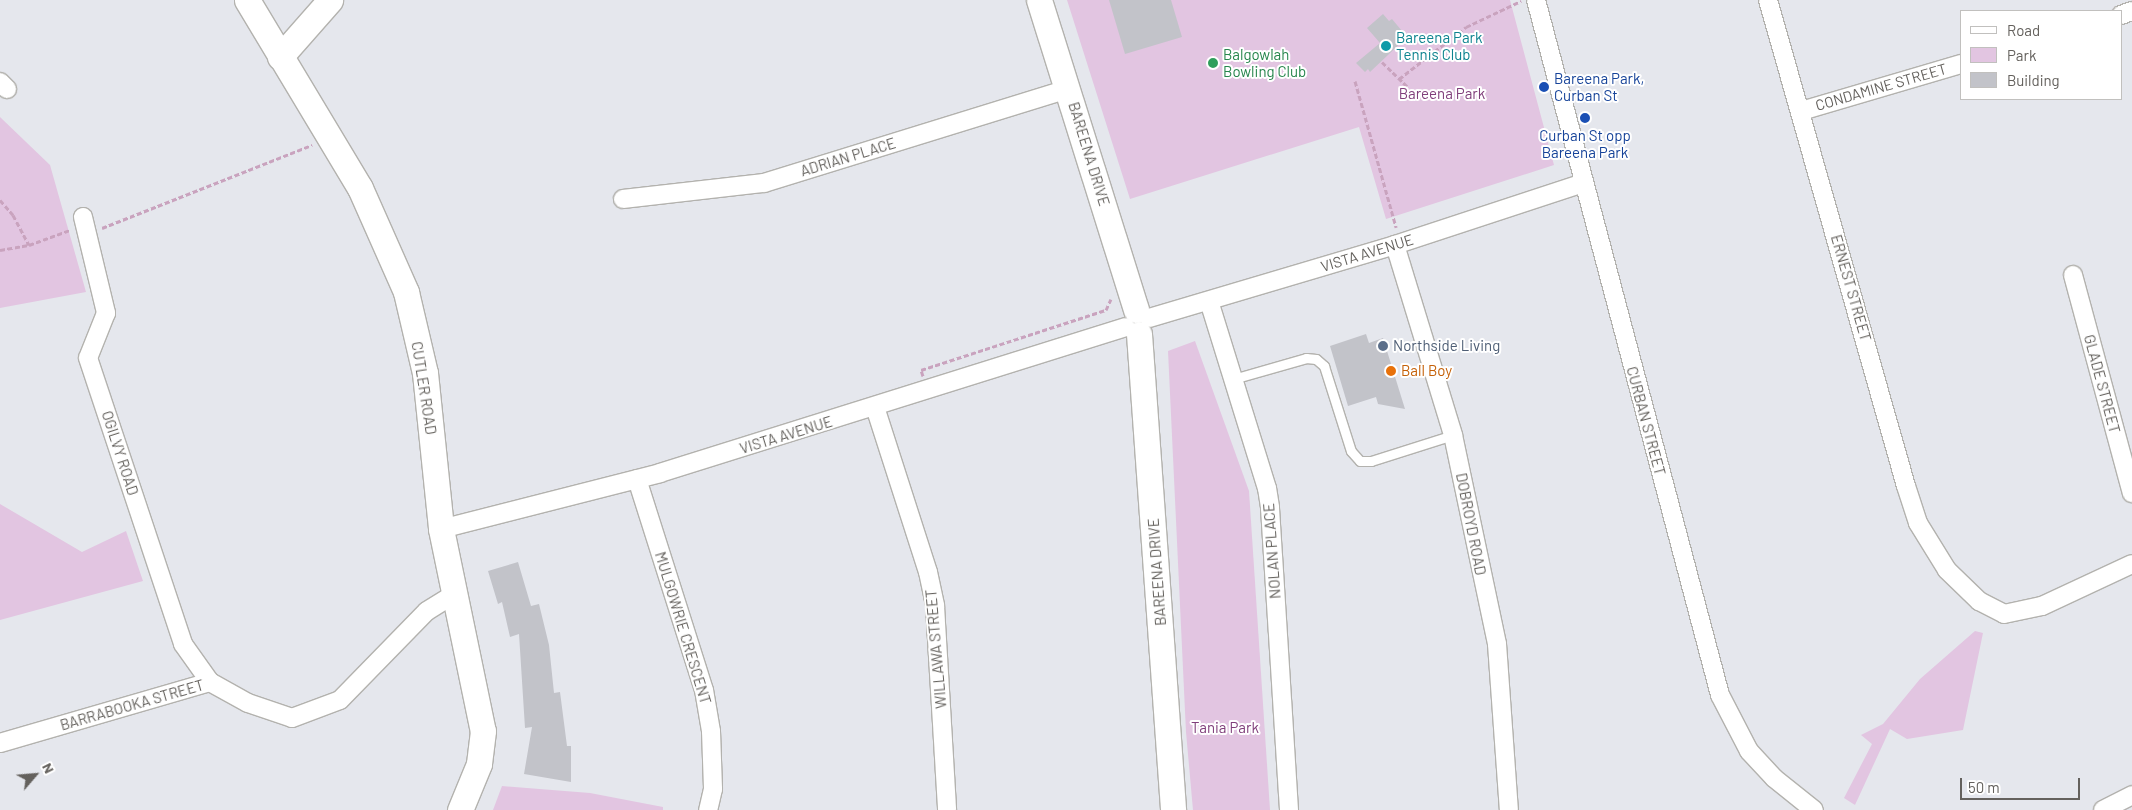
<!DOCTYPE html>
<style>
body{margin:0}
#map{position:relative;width:2132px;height:810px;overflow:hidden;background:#e5e7ed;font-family:Barlow,sans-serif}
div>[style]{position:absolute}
.green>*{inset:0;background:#e2c5e1}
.building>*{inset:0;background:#c2c3c9}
.path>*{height:3px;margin-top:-1.5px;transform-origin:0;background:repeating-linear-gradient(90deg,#c9a3be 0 5px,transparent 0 7.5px)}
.roads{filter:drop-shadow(1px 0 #b3b2ae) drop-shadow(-1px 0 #b3b2ae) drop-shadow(0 1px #b3b2ae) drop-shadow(0 -1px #b3b2ae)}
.lane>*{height:9px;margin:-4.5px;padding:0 4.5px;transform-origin:4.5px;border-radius:4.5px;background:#fff}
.street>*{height:18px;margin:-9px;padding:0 9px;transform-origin:9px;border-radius:9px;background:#fff}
.secondary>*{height:25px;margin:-12.5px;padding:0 12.5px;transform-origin:12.5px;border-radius:12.5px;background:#fff}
.dots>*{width:14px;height:14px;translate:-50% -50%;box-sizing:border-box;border:2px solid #fff;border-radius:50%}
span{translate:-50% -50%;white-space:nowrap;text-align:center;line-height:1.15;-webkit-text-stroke:4px #fff;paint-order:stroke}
.culture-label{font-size:15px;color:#0d838f}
.left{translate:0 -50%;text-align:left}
.leisure-label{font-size:15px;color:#27864d}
.transit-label{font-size:15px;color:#164399}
.street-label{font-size:15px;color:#64615d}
.park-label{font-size:15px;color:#803f7b}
.service-label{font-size:15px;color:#4e5e75}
.food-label{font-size:15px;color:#c56008}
.legend{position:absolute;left:1960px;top:10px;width:162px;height:90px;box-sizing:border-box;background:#fff;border:1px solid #c1c0be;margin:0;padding:6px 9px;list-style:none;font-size:15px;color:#64615d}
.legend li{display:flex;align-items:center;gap:10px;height:25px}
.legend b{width:25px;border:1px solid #c1c0be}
.north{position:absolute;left:10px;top:750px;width:50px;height:50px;-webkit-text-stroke:4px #fff;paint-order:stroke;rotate:63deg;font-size:14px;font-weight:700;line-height:20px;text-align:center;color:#64615d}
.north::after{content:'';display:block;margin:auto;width:18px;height:22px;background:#64615d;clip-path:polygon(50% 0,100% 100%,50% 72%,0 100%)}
.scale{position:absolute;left:1960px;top:778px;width:120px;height:22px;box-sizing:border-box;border:2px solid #64615d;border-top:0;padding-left:6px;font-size:15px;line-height:18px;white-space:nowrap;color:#64615d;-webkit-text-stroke:4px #fff;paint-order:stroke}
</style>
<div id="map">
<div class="green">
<i style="clip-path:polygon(1067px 0,1510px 0,1554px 165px,1386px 219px,1359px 127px,1130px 199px)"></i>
<i style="clip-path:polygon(0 117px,50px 165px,86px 292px,0 308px)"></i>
<i style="clip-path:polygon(1195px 341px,1249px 491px,1270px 810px,1193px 810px,1186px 732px,1168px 351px)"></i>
<i style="clip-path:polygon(0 504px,82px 552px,126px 531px,143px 581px,0 620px)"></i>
<i style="clip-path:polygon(1975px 631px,1983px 633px,1963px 730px,1907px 739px,1890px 729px,1855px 805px,1844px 798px,1872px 744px,1861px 735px,1883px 724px,1920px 679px)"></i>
<i style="clip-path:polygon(502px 786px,590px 793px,663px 807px,663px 810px,493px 810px)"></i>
</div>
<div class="building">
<i style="clip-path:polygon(1109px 0,1171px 0,1182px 37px,1125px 54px)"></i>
<i style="clip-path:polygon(1383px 14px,1389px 21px,1392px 19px,1407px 37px,1370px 72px,1368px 69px,1365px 72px,1356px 63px,1380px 43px,1367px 28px)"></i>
<i style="clip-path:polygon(1366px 334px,1369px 343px,1383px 338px,1405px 409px,1378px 404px,1376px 397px,1348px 406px,1330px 346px)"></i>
<i style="clip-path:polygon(518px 562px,531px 606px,539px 604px,549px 645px,554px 693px,560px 692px,567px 746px,571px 746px,571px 782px,524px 774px,532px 727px,525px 728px,519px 634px,510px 637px,502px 602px,498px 604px,488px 571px)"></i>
</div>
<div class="path">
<i style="left:1382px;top:62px;width:35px;rotate:44deg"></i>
<i style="left:1399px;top:79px;width:85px;rotate:-37.8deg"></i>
<i style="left:1466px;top:27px;width:61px;rotate:-25.3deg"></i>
<i style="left:1355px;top:81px;width:152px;rotate:74.3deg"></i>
<i style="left:0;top:200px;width:20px;rotate:49deg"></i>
<i style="left:13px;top:215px;width:34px;rotate:62deg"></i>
<i style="left:102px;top:228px;width:226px;rotate:-21.6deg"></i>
<i style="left:0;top:250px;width:29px;rotate:-10deg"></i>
<i style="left:29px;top:245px;width:44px;rotate:-20.1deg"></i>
<i style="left:923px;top:376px;width:6px;rotate:-108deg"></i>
<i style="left:921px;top:370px;width:194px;rotate:-18deg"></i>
<i style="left:1106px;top:310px;width:12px;rotate:-66deg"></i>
</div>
<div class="roads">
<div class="lane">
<i style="left:1233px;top:379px;width:76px;rotate:-16deg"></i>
<i style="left:1306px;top:358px;width:10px;rotate:6deg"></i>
<i style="left:1316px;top:359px;width:11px;rotate:41deg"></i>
<i style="left:1324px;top:366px;width:89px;rotate:72.4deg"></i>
<i style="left:1351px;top:451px;width:13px;rotate:48deg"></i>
<i style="left:1360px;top:461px;width:11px"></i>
<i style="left:1371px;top:461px;width:86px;rotate:-17.6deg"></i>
</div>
<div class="street">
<i style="left:1536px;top:0;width:719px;rotate:75.17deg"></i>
<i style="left:1720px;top:695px;width:63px;rotate:62.6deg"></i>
<i style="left:1749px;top:751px;width:37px;rotate:47deg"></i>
<i style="left:1774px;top:778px;width:51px;rotate:38.7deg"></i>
<i style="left:1768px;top:0;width:505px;rotate:74.15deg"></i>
<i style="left:1906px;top:486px;width:39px;rotate:72deg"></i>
<i style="left:1918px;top:523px;width:55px;rotate:58.3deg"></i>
<i style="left:1947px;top:570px;width:45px;rotate:44.1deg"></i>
<i style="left:1979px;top:601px;width:28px;rotate:27deg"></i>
<i style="left:2004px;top:614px;width:39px;rotate:-12deg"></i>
<i style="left:2042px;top:606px;width:99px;rotate:-25deg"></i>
<i style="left:2121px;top:15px;width:12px;rotate:-20deg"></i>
<i style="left:0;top:82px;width:10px;rotate:45deg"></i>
<i style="left:1801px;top:111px;width:167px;rotate:-16.4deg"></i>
<i style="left:623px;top:199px;width:142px;rotate:-6.5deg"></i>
<i style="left:764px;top:183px;width:318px;rotate:-17.2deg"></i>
<i style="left:83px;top:217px;width:99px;rotate:76.5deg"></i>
<i style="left:106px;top:313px;width:48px;rotate:111.8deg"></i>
<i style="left:88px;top:358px;width:301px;rotate:71.6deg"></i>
<i style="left:183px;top:644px;width:47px;rotate:54.6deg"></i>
<i style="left:1395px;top:245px;width:199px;rotate:73deg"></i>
<i style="left:1453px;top:435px;width:214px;rotate:78.1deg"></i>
<i style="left:1497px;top:644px;width:166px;rotate:85.9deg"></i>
<i style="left:2073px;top:275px;width:226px;rotate:74.9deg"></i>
<i style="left:1209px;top:301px;width:196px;rotate:72.8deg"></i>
<i style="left:1267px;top:488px;width:20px;rotate:81deg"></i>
<i style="left:1270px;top:508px;width:303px;rotate:86.4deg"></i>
<i style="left:1149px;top:318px;width:257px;rotate:-16.5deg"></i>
<i style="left:1395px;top:245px;width:199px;rotate:-18.2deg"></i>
<i style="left:875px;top:407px;width:173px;rotate:72.2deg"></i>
<i style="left:928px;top:572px;width:35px;rotate:78deg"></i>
<i style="left:935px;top:606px;width:204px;rotate:86.6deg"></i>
<i style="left:637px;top:479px;width:221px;rotate:72.4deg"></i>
<i style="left:704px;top:690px;width:42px;rotate:80.3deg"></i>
<i style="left:711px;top:731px;width:58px;rotate:88deg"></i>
<i style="left:713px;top:789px;width:22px;rotate:103deg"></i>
<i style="left:441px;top:529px;width:226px;rotate:-14.3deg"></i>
<i style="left:660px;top:473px;width:488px;rotate:-17.4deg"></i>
<i style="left:0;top:743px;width:219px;rotate:-16.2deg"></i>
<i style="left:210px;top:682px;width:43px;rotate:28.9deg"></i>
<i style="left:248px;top:703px;width:46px;rotate:18.8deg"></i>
<i style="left:292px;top:718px;width:51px;rotate:-20.6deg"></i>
<i style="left:340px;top:700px;width:124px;rotate:-45.7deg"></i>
<i style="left:427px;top:611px;width:32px;rotate:-32deg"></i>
<i style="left:2103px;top:810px;width:33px;rotate:-27deg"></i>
</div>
<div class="secondary">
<i style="left:247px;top:0;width:219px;rotate:59deg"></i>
<i style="left:360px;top:188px;width:114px;rotate:66.1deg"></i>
<i style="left:406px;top:292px;width:83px;rotate:76.8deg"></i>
<i style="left:425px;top:373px;width:157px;rotate:84.1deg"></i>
<i style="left:441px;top:529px;width:206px;rotate:78.3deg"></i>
<i style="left:483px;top:731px;width:33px;rotate:97deg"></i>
<i style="left:479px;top:764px;width:50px;rotate:112.4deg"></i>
<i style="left:1039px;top:0;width:325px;rotate:72.6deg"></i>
<i style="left:280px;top:57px;width:76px;rotate:-48.7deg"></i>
<i style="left:1139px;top:334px;width:477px;rotate:85.9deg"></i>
</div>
</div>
<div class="dots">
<i style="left:1386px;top:46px;background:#0f9aa8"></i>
<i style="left:1213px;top:63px;background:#2e9e5b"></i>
<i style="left:1544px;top:87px;background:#1a4fb4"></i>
<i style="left:1585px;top:118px;background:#1a4fb4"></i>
<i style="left:1383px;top:346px;background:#5c6f8a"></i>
<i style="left:1391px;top:371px;background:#e8710a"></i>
</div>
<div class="culture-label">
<span class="left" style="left:1396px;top:46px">Bareena Park<br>Tennis Club</span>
</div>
<div class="leisure-label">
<span class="left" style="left:1223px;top:63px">Balgowlah<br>Bowling Club</span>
</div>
<div class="transit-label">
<span class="left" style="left:1554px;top:87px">Bareena Park,<br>Curban St</span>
<span style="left:1585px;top:144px">Curban St opp<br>Bareena Park</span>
</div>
<div class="street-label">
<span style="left:1881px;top:87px;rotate:-16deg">CONDAMINE STREET</span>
<span style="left:1089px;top:154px;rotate:73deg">BAREENA DRIVE</span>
<span style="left:848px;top:157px;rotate:-17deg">ADRIAN PLACE</span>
<span style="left:1367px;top:253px;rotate:-17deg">VISTA AVENUE</span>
<span style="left:1851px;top:288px;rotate:74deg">ERNEST STREET</span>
<span style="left:2102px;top:384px;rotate:75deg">GLADE STREET</span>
<span style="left:424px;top:388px;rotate:81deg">CUTLER ROAD</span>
<span style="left:1646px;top:421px;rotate:75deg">CURBAN STREET</span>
<span style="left:786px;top:435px;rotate:-17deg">VISTA AVENUE</span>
<span style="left:120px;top:453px;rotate:72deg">OGILVY ROAD</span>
<span style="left:1471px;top:524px;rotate:79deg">DOBROYD ROAD</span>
<span style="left:1272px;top:551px;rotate:-94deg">NOLAN PLACE</span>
<span style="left:1157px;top:572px;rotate:-94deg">BAREENA DRIVE</span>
<span style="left:683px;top:628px;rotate:73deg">MULGOWRIE CRESCENT</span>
<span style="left:936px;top:649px;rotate:-95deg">WILLAWA STREET</span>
<span style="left:132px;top:705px;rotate:-16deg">BARRABOOKA STREET</span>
</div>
<div class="park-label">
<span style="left:1442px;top:94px">Bareena Park</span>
<span style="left:1225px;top:728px">Tania Park</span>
</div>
<div class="service-label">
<span class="left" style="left:1393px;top:346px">Northside Living</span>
</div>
<div class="food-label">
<span class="left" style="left:1401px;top:371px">Ball Boy</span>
</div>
<ul class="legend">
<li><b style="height:6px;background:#fff"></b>Road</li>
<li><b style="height:14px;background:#e2c5e1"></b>Park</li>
<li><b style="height:14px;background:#c2c3c9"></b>Building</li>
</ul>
<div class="north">N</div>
<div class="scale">50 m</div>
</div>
